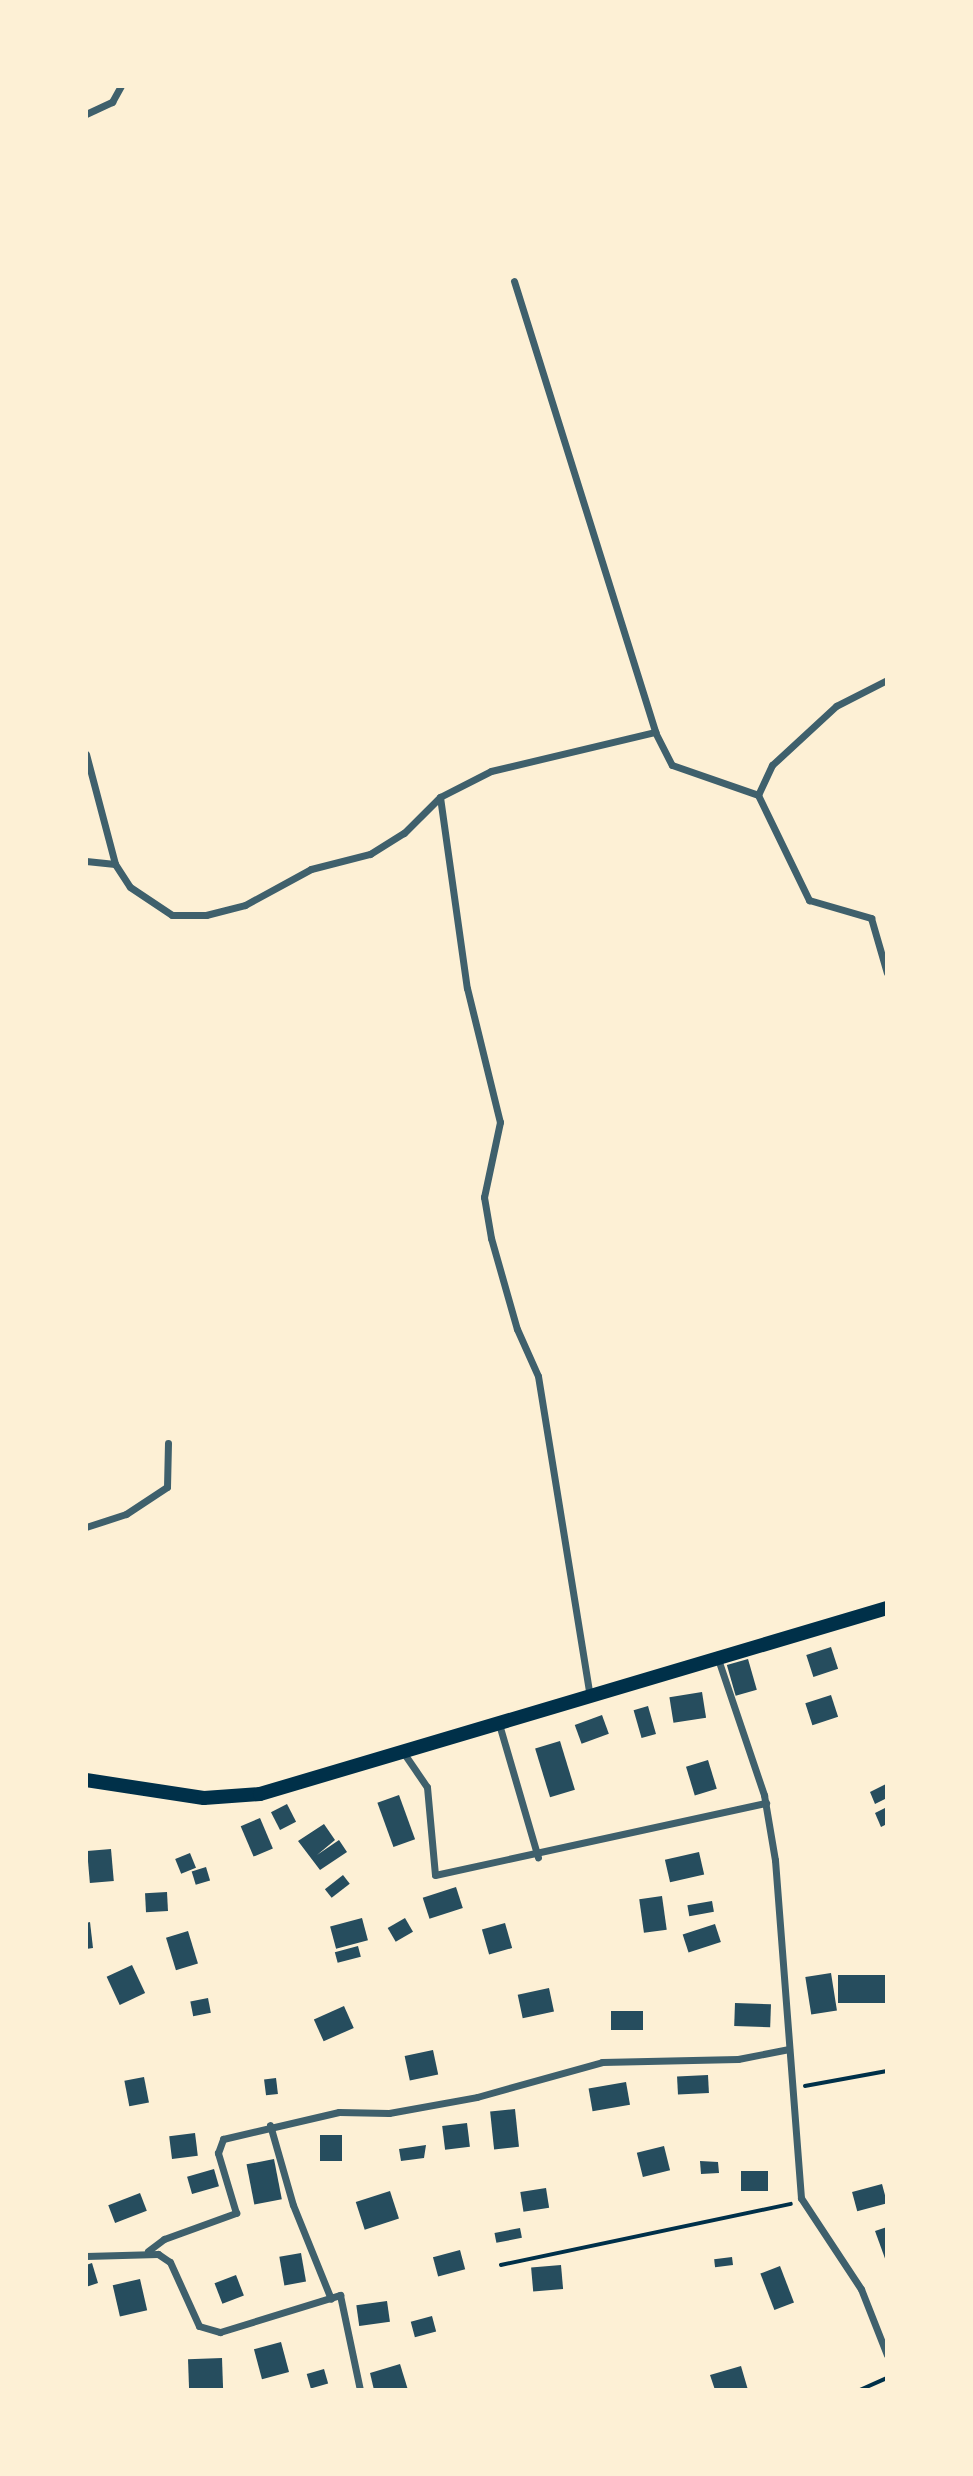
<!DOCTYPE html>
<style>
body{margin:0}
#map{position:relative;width:973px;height:2476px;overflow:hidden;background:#fdf0d5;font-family:"Times New Roman",serif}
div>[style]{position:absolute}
.building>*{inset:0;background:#264d5e;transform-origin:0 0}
.path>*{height:3.5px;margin:-1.75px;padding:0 1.75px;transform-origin:1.75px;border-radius:1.75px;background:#003049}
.minor>*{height:7px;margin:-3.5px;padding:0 3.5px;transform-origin:3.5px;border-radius:3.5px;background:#3f606c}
.secondary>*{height:14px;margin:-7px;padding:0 7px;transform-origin:7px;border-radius:7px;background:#003049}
span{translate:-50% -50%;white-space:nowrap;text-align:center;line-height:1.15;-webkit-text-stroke:5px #fdf0d5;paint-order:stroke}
.frame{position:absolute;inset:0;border:88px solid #fdf0d5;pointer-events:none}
</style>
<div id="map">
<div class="building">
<i style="left:831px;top:1647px;width:23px;height:26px;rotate:72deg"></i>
<i style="left:748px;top:1659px;width:32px;height:22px;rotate:74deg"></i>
<i style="left:702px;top:1692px;width:26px;height:33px;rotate:81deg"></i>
<i style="left:831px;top:1695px;width:23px;height:27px;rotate:72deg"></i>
<i style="left:648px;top:1706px;width:29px;height:15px;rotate:74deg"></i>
<i style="left:602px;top:1715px;width:20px;height:29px;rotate:70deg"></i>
<i style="left:560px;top:1741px;width:51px;height:26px;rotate:73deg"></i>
<i style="left:708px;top:1760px;width:30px;height:23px;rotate:73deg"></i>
<i style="clip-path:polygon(886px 1784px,887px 1798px,875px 1804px,870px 1792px)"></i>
<i style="left:399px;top:1795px;width:47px;height:23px;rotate:70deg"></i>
<i style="left:287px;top:1804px;width:20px;height:18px;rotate:63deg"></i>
<i style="clip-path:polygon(887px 1807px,887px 1824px,881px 1827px,875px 1813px)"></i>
<i style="left:260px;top:1818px;width:33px;height:21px;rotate:67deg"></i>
<i style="clip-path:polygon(324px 1824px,335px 1840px,317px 1855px,339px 1840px,347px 1852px,320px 1870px,298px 1841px)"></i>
<i style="left:111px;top:1849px;width:32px;height:24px;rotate:85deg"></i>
<i style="left:699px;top:1852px;width:23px;height:35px;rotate:77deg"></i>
<i style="left:190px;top:1853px;width:16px;height:16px;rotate:68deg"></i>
<i style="left:206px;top:1867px;width:14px;height:15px;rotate:73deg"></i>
<i style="left:343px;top:1875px;width:11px;height:23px;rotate:52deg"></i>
<i style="left:456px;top:1887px;width:22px;height:35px;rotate:72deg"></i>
<i style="left:167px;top:1892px;width:19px;height:22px;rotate:87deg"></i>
<i style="left:662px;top:1896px;width:34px;height:23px;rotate:82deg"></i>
<i style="left:712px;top:1901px;width:11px;height:25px;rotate:80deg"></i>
<i style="left:362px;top:1918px;width:23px;height:33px;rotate:75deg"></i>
<i style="left:405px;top:1918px;width:16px;height:20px;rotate:60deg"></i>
<i style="clip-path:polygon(90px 1922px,93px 1948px,86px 1949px,86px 1923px)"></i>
<i style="left:505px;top:1923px;width:26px;height:24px;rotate:74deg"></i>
<i style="left:715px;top:1924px;width:19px;height:34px;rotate:72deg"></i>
<i style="left:188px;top:1931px;width:34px;height:23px;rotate:73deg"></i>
<i style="left:358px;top:1946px;width:11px;height:24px;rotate:75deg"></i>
<i style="left:132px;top:1965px;width:31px;height:28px;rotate:65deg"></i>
<i style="left:831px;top:1973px;width:38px;height:26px;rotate:81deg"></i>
<i style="left:887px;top:1975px;width:28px;height:49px;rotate:90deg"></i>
<i style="left:549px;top:1988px;width:24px;height:32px;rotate:78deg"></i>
<i style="left:208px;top:1998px;width:15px;height:18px;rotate:79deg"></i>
<i style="left:735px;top:2003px;width:36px;height:23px;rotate:2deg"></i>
<i style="left:344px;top:2006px;width:24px;height:33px;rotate:66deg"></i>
<i style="left:611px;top:2011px;width:32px;height:19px"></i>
<i style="left:433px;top:2050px;width:25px;height:29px;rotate:78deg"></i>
<i style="left:708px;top:2075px;width:18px;height:31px;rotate:87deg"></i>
<i style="left:144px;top:2077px;width:26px;height:20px;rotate:79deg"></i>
<i style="left:276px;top:2078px;width:16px;height:12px;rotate:83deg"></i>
<i style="left:626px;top:2082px;width:23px;height:38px;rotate:80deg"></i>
<i style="left:515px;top:2109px;width:38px;height:25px;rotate:84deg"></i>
<i style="left:467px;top:2123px;width:24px;height:25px;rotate:83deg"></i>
<i style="left:195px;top:2133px;width:23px;height:26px;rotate:83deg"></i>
<i style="left:342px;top:2135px;width:26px;height:22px;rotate:90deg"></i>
<i style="clip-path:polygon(426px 2145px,424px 2158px,401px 2161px,399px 2149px)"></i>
<i style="left:664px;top:2146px;width:25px;height:28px;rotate:76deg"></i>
<i style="left:274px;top:2159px;width:41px;height:28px;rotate:79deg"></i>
<i style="clip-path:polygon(700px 2161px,718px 2162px,719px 2173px,701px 2174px)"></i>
<i style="left:214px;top:2169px;width:18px;height:28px;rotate:74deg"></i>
<i style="left:768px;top:2171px;width:20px;height:27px;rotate:90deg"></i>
<i style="left:882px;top:2184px;width:20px;height:31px;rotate:75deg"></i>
<i style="left:546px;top:2188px;width:20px;height:26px;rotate:81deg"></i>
<i style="left:390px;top:2191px;width:29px;height:36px;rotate:72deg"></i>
<i style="left:140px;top:2193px;width:19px;height:34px;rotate:69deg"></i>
<i style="clip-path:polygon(887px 2227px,887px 2264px,875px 2231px)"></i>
<i style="left:520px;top:2228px;width:10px;height:26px;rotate:79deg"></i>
<i style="left:460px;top:2250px;width:20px;height:28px;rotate:75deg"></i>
<i style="left:301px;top:2253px;width:29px;height:22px;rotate:80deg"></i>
<i style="left:732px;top:2257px;width:8px;height:18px;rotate:83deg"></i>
<i style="clip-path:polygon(92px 2263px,98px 2283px,86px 2287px,86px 2265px)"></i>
<i style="left:561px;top:2265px;width:24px;height:30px;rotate:85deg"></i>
<i style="left:780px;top:2266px;width:39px;height:21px;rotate:69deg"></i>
<i style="left:236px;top:2275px;width:22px;height:23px;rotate:69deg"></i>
<i style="left:140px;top:2279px;width:32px;height:28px;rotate:77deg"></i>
<i style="left:387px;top:2301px;width:21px;height:31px;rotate:82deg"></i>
<i style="left:432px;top:2316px;width:16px;height:22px;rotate:75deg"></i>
<i style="left:281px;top:2342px;width:31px;height:28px;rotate:75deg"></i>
<i style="left:222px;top:2358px;width:30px;height:34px;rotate:88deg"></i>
<i style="clip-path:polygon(400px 2364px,408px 2390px,374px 2390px,370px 2373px)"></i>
<i style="clip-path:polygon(741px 2366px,748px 2390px,715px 2390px,710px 2375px)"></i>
<i style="left:324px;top:2369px;width:15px;height:18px;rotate:74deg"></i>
</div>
<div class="path">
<i style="left:805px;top:2086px;width:83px;rotate:-10.4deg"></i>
<i style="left:501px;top:2265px;width:296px;rotate:-11.9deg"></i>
<i style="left:860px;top:2390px;width:30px;rotate:-24deg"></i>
</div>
<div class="minor">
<i style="left:86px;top:114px;width:29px;rotate:-25deg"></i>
<i style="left:112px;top:102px;width:18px;rotate:-61deg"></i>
<i style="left:514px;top:281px;width:473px;rotate:72.6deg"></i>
<i style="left:655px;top:732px;width:37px;rotate:63deg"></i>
<i style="left:672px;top:765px;width:91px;rotate:19.2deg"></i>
<i style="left:887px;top:680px;width:57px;rotate:153deg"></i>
<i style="left:836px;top:706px;width:87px;rotate:137.3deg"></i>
<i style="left:772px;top:765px;width:33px;rotate:115deg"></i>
<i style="left:758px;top:795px;width:117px;rotate:64.1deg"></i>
<i style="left:809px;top:900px;width:65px;rotate:16.2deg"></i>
<i style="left:871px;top:918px;width:57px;rotate:73.8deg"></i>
<i style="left:86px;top:754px;width:114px;rotate:75.2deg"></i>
<i style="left:440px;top:797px;width:193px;rotate:82deg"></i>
<i style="left:467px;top:988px;width:138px;rotate:76.2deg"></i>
<i style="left:500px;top:1122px;width:77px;rotate:102deg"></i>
<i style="left:484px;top:1197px;width:42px;rotate:80.3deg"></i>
<i style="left:491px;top:1238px;width:95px;rotate:74.1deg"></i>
<i style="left:517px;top:1329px;width:51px;rotate:65.9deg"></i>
<i style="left:538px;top:1376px;width:324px;rotate:80.8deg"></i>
<i style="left:86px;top:861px;width:29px;rotate:6deg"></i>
<i style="left:115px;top:864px;width:27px;rotate:57deg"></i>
<i style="left:130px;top:887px;width:50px;rotate:33.7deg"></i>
<i style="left:172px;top:915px;width:34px"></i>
<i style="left:206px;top:915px;width:40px;rotate:-14.4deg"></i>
<i style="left:245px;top:905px;width:75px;rotate:-28.6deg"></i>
<i style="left:311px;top:869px;width:61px;rotate:-14.3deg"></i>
<i style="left:370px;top:854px;width:40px;rotate:-32deg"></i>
<i style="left:404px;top:833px;width:51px;rotate:-45deg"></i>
<i style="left:440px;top:797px;width:57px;rotate:-27deg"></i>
<i style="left:491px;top:771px;width:169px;rotate:-13.4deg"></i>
<i style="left:86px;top:1527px;width:42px;rotate:-18deg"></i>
<i style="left:126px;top:1514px;width:49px;rotate:-33.4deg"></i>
<i style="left:167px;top:1487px;width:44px;rotate:-88.7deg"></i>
<i style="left:718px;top:1659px;width:144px;rotate:71.3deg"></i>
<i style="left:764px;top:1795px;width:66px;rotate:80.4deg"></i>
<i style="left:775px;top:1860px;width:339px;rotate:85.6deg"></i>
<i style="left:801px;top:2198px;width:109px;rotate:56.6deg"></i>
<i style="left:861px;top:2289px;width:71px;rotate:68.5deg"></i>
<i style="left:499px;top:1724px;width:139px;rotate:73.7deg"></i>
<i style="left:403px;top:1752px;width:42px;rotate:55.6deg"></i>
<i style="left:427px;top:1787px;width:88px;rotate:84.8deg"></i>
<i style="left:435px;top:1875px;width:339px;rotate:-12.3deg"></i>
<i style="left:270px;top:2125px;width:83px;rotate:74deg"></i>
<i style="left:293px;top:2205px;width:101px;rotate:68deg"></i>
<i style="left:148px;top:2251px;width:20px;rotate:-37deg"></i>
<i style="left:164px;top:2239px;width:77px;rotate:-19.9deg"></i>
<i style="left:236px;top:2213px;width:63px;rotate:-106.7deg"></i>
<i style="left:218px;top:2153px;width:15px;rotate:-70deg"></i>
<i style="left:223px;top:2139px;width:119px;rotate:-13.1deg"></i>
<i style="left:339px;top:2112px;width:50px;rotate:1.1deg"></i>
<i style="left:389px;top:2113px;width:89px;rotate:-10.3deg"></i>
<i style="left:477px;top:2097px;width:130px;rotate:-15.6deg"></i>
<i style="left:602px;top:2062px;width:136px;rotate:-1.3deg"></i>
<i style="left:738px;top:2059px;width:52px;rotate:-11.1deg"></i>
<i style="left:86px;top:2256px;width:72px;rotate:-1.6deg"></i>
<i style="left:158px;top:2254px;width:14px;rotate:34deg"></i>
<i style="left:170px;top:2262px;width:70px;rotate:65.6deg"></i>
<i style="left:199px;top:2326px;width:22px;rotate:16deg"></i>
<i style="left:220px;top:2332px;width:126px;rotate:-17.1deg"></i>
<i style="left:340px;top:2295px;width:97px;rotate:78.1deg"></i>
</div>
<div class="secondary">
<i style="left:86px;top:1780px;width:119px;rotate:8.7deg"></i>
<i style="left:204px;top:1798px;width:56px;rotate:-4.1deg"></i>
<i style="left:260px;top:1794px;width:654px;rotate:-16.52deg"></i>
</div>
<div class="frame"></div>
</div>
